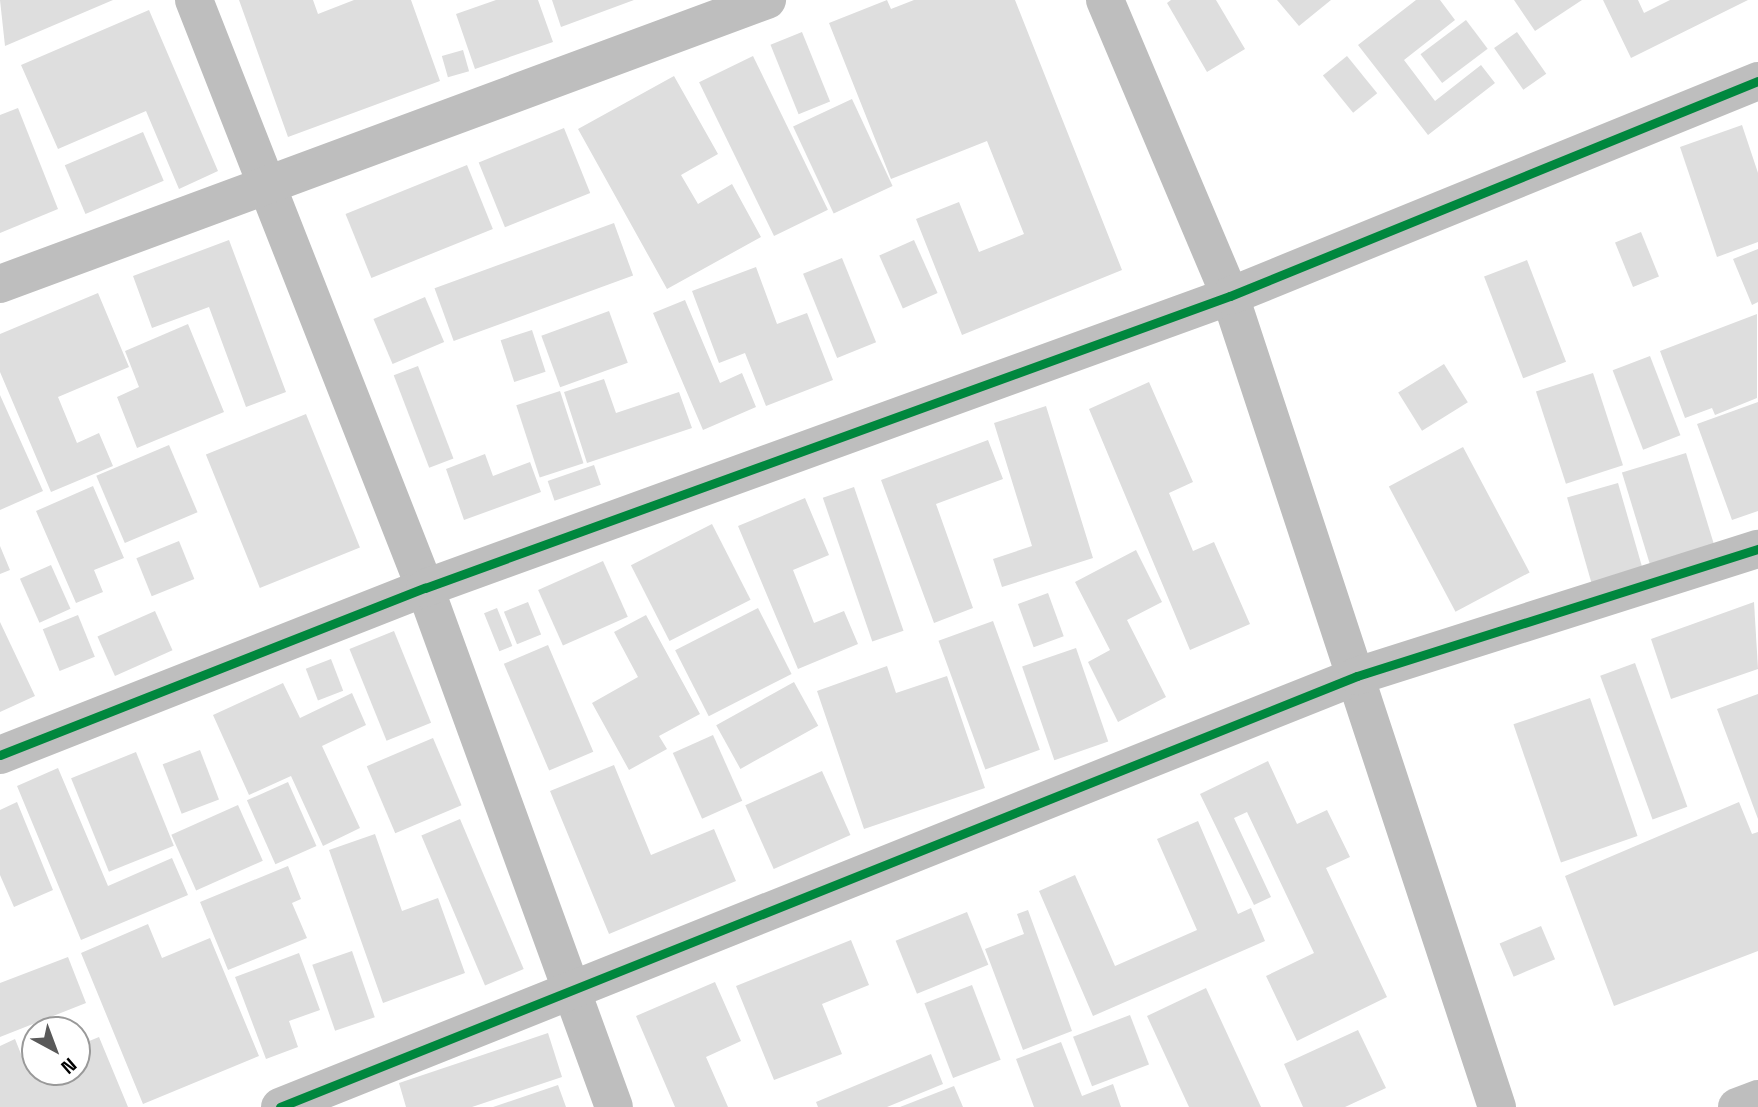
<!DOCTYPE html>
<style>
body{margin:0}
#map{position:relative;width:1758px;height:1107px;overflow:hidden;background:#fff;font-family:"Space Grotesk",sans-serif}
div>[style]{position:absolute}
.building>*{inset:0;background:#dedede;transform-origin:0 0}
.street>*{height:38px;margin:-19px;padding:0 19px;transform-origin:19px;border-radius:19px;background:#bebebe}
.cycleway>*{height:9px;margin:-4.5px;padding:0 4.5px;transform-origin:4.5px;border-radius:4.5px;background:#00873e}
span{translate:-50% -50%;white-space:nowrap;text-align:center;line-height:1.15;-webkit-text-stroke:6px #fff;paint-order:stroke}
.north{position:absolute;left:21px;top:1016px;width:70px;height:70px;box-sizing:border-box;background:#fff;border:2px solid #999;border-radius:50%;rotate:139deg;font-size:19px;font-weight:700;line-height:28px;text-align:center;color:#000}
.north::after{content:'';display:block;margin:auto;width:24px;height:32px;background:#595959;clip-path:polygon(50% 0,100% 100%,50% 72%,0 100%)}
</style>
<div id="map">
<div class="building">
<i style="clip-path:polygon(0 0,113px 0,5px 46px)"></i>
<i style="clip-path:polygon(239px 0,313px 0,318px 14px,354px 0,411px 0,440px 81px,288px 137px)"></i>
<i style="clip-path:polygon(496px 0,538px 0,553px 42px,475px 69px,456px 14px)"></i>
<i style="clip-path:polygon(552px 0,634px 0,561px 27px)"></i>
<i style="clip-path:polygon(887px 0,891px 9px,914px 0,1015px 0,1122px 270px,962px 335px,916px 219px,959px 202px,979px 252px,1024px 234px,987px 141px,891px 179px,829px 23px)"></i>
<i style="clip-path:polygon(1171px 0,1216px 0,1245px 49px,1207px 72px,1167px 3px)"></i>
<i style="clip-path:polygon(1277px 0,1331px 0,1299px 26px)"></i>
<i style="clip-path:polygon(1416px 0,1440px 0,1455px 20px,1404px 60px,1435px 101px,1481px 65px,1495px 83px,1428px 135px,1358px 45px)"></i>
<i style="clip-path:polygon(1514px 0,1582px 0,1535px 31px)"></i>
<i style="clip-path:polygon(1603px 0,1638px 0,1644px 13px,1670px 0,1748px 0,1631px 58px)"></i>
<i style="clip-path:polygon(149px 10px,218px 171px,179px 189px,146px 111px,58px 149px,21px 65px)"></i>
<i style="left:1466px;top:20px;width:36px;height:57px;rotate:53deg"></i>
<i style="left:802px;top:32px;width:75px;height:34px;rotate:68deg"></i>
<i style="left:1517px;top:32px;width:51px;height:28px;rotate:55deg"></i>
<i style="left:463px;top:50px;width:22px;height:22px;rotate:74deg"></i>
<i style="left:753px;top:56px;width:171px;height:60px;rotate:64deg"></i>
<i style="left:1347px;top:56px;width:48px;height:31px;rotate:51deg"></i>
<i style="clip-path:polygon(674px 76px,718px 154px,681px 175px,698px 204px,732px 184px,761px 237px,667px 289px,578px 129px)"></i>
<i style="left:852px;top:99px;width:96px;height:65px;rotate:65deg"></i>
<i style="clip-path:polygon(18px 108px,58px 209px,0 233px,0 115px)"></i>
<i style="clip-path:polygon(1742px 125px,1758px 173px,1758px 242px,1717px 257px,1680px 147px)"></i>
<i style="left:564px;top:128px;width:70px;height:92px;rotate:68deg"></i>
<i style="left:143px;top:132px;width:53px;height:85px;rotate:67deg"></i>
<i style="left:467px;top:165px;width:69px;height:131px;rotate:68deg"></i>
<i style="left:614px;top:223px;width:56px;height:191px;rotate:70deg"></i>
<i style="left:1641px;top:232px;width:48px;height:28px;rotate:68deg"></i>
<i style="clip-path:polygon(229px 240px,286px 392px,246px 407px,209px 307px,152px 328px,133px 276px)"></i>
<i style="left:914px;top:240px;width:58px;height:38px;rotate:66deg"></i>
<i style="clip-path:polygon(1758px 249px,1758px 302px,1752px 305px,1733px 259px)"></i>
<i style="left:842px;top:258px;width:91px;height:42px;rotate:68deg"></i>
<i style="left:1527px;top:260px;width:109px;height:46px;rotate:69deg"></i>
<i style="clip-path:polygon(756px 267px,777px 324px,807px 313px,833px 380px,766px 406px,745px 353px,719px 363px,692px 291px)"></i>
<i style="clip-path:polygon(98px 293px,129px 367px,58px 397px,77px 443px,99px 433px,113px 466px,51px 492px,0 372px,0 334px)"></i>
<i style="left:425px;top:297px;width:49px;height:56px;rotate:67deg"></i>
<i style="clip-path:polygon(685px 300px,720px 383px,742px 373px,756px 407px,703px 430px,653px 313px)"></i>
<i style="left:609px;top:311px;width:55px;height:72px;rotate:70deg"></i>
<i style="clip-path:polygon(1757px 314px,1757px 398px,1715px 415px,1712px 408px,1685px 418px,1660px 351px)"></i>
<i style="clip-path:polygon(188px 324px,224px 412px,137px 448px,117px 397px,139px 387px,125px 351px)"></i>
<i style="left:532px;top:330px;width:44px;height:33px;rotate:72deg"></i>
<i style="left:1650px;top:356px;width:85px;height:40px;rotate:69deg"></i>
<i style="left:1444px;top:364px;width:45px;height:54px;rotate:58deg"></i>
<i style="left:418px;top:366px;width:99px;height:26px;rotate:69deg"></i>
<i style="left:1593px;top:373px;width:97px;height:60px;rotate:72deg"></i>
<i style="clip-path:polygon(604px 379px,616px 413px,679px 392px,692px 428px,587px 463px,564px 392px)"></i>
<i style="clip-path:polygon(1149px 382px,1193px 482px,1169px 493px,1193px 551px,1214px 542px,1250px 624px,1190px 650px,1089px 409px)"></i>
<i style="left:560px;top:391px;width:76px;height:46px;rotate:72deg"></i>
<i style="clip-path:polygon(0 395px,43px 491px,0 510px)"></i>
<i style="clip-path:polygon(1758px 402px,1758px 511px,1732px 520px,1697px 424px)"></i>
<i style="clip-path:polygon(1046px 406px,1093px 558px,1002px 587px,993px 559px,1032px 546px,994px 423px)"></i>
<i style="left:306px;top:414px;width:144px;height:108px;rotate:68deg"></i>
<i style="clip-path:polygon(988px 440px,1003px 479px,936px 504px,973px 608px,934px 623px,881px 480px)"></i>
<i style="left:169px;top:445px;width:73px;height:79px;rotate:67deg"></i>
<i style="left:1463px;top:447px;width:142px;height:84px;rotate:62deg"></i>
<i style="left:1686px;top:453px;width:106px;height:67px;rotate:73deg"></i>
<i style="clip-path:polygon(485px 454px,493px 476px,530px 462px,541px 492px,464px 520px,446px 469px)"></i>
<i style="left:594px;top:465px;width:21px;height:49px;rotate:71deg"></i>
<i style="left:1618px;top:483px;width:96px;height:53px;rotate:74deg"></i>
<i style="clip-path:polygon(93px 486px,124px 558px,94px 570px,103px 592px,76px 603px,36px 511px)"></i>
<i style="left:854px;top:487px;width:152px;height:33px;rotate:71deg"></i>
<i style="clip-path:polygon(805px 498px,829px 555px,793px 570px,814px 623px,844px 611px,858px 644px,798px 669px,738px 526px)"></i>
<i style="left:712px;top:524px;width:85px;height:91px;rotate:63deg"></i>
<i style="left:179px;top:541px;width:41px;height:46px;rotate:68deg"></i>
<i style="clip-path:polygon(0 546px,10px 570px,0 574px)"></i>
<i style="clip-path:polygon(1136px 550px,1162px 602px,1127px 620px,1166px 697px,1118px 722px,1088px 662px,1110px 650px,1075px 582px)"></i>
<i style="left:603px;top:561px;width:61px;height:71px;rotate:66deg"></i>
<i style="left:51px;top:565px;width:48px;height:34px;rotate:66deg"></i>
<i style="left:1048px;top:593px;width:46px;height:32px;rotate:70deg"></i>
<i style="left:528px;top:602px;width:35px;height:26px;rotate:68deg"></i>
<i style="clip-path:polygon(1754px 602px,1758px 669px,1671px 699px,1651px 639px)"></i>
<i style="left:497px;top:608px;width:41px;height:14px;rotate:68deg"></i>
<i style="left:758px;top:608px;width:74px;height:93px;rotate:63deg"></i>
<i style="left:155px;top:611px;width:43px;height:63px;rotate:66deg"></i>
<i style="left:78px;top:615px;width:45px;height:38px;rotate:68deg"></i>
<i style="clip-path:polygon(646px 615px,700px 714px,659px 736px,667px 749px,629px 770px,592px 703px,638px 677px,614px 632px)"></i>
<i style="left:993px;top:621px;width:137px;height:58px;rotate:70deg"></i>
<i style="clip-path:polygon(0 622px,35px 696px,0 712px)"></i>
<i style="left:394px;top:631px;width:99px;height:48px;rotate:68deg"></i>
<i style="left:548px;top:645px;width:116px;height:48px;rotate:67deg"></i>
<i style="left:1076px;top:648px;width:99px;height:57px;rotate:71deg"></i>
<i style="left:331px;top:659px;width:34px;height:27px;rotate:69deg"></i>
<i style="left:1635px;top:663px;width:153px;height:37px;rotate:70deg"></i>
<i style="clip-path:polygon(887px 666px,896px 693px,947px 676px,985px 788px,864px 829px,817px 691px)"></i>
<i style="left:794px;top:682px;width:50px;height:89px;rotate:61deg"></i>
<i style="clip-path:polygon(283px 683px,300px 718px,352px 693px,366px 725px,322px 746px,360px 828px,323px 846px,291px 776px,249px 795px,213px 715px)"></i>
<i style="clip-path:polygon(1758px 694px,1758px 819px,1717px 709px)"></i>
<i style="left:1590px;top:698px;width:146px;height:81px;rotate:71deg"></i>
<i style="left:713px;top:735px;width:72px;height:44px;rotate:66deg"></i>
<i style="left:433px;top:738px;width:73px;height:72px;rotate:67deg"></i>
<i style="left:200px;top:750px;width:53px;height:40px;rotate:69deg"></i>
<i style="left:136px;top:752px;width:101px;height:70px;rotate:68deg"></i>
<i style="clip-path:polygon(1268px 761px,1297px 824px,1327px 810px,1350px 857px,1326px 868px,1387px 997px,1297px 1041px,1266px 976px,1314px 953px,1247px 812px,1234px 818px,1271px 897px,1254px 905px,1200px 794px)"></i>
<i style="clip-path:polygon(614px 765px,651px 855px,714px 829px,736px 881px,609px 934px,550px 791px)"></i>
<i style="clip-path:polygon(58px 768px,108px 886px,172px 858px,188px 895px,81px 940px,17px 786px)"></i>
<i style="left:822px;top:771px;width:70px;height:84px;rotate:66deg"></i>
<i style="left:288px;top:782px;width:70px;height:45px;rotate:66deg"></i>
<i style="clip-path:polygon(17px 802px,53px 890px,14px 907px,0 875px,0 810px)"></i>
<i style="clip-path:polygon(1739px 802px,1752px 834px,1758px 832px,1758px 951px,1614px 1006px,1565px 876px)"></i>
<i style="left:238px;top:805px;width:61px;height:73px;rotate:66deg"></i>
<i style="left:460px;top:819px;width:163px;height:42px;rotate:67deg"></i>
<i style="clip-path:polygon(1198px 821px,1238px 914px,1251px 908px,1265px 941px,1093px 1016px,1039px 891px,1075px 875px,1115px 966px,1197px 930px,1157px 839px)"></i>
<i style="clip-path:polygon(375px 834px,402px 911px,438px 898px,465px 973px,383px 1003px,329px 850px)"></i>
<i style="clip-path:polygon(288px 866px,301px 899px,292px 903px,307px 938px,228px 970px,200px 902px)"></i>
<i style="clip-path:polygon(1028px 910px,1072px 1031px,1023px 1050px,985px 949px,1024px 934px,1017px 914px)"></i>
<i style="left:967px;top:912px;width:57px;height:77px;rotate:68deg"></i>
<i style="clip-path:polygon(148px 924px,162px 958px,210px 938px,259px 1056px,143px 1104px,81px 953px)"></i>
<i style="left:1541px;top:926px;width:36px;height:45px;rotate:67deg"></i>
<i style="clip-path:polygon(851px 940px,869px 985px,822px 1004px,842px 1054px,774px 1080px,736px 986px)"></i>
<i style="left:352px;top:951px;width:70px;height:42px;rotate:71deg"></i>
<i style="clip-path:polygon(299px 953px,320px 1010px,289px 1021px,298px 1047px,266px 1059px,235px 977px)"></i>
<i style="clip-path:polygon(68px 957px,86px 1003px,0 1037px,0 983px)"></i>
<i style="clip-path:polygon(715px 982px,741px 1041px,706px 1057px,728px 1107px,675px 1107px,636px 1016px)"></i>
<i style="left:972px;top:985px;width:80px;height:51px;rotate:69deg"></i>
<i style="clip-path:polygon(1206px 988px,1261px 1107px,1189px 1107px,1147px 1016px)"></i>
<i style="left:1130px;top:1015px;width:53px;height:61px;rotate:69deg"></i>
<i style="clip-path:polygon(1358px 1030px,1386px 1088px,1345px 1107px,1303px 1107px,1284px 1064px)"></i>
<i style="clip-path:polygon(548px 1033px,562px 1077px,472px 1107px,406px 1107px,399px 1083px)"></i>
<i style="clip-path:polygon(99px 1037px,128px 1107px,0 1107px,0 1046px,15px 1039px,27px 1069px,35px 1065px,35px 1072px,77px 1072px,77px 1046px)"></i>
<i style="clip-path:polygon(1061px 1042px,1082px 1096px,1113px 1084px,1121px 1107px,1034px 1107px,1016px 1059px)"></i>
<i style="clip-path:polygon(931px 1054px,943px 1084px,887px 1107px,818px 1107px,816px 1102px)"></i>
<i style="clip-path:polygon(558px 1085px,566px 1107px,493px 1107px)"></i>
<i style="clip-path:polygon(954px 1086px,963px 1107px,900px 1107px)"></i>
</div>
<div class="street">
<i style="left:194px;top:0;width:632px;rotate:68.55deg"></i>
<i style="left:425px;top:588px;width:552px;rotate:69.99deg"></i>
<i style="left:1105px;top:0;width:321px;rotate:67.1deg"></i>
<i style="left:1230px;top:296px;width:854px;rotate:71.78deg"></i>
<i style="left:0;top:284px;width:818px;rotate:-20.32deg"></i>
<i style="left:0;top:755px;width:457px;rotate:-21.5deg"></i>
<i style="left:425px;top:588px;width:856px;rotate:-19.94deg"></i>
<i style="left:1230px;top:296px;width:570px;rotate:-22.16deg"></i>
<i style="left:280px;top:1107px;width:1160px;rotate:-21.81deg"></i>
<i style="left:1357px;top:676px;width:421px;rotate:-17.6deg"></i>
<i style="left:1737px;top:1107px;width:22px;rotate:-21deg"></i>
</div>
<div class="cycleway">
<i style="left:0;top:755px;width:457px;rotate:-21.5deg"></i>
<i style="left:425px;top:588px;width:856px;rotate:-19.94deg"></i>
<i style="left:1230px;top:296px;width:570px;rotate:-22.16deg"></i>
<i style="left:280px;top:1107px;width:1160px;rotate:-21.81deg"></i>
<i style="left:1357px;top:676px;width:421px;rotate:-17.6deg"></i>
</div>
<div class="north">N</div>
</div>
